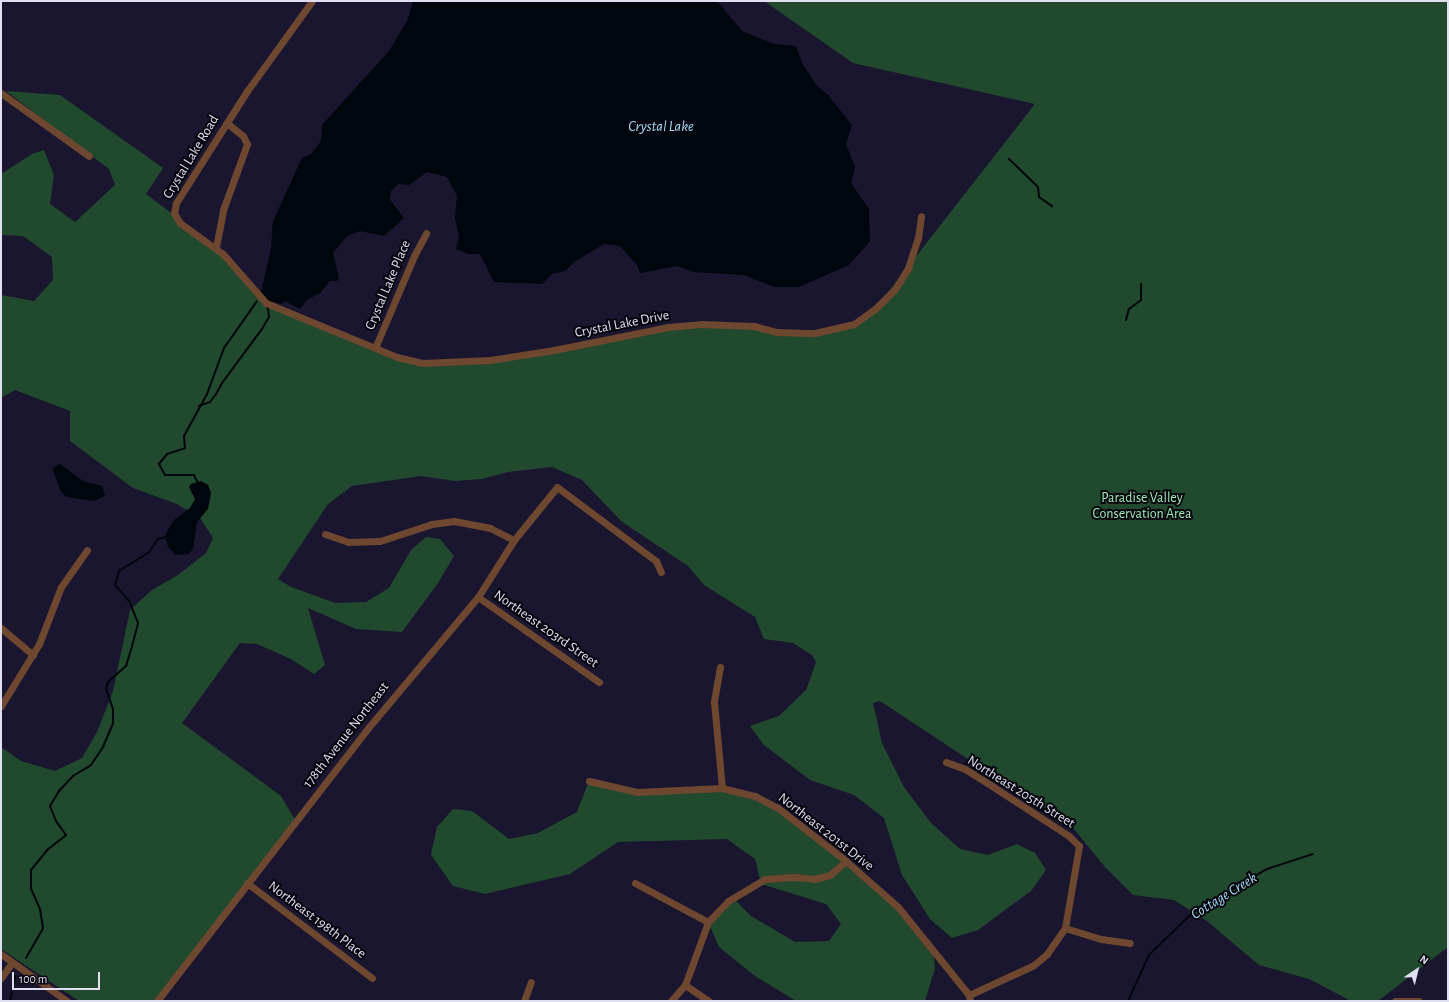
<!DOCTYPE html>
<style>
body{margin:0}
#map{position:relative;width:1449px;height:1002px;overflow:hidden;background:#1a162f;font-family:"Alegreya Sans",sans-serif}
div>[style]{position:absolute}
.green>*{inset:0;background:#21492e}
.water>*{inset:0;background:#00060d}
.stream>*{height:2px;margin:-1px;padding:0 1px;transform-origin:1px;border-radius:1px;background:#00060d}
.minor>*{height:7px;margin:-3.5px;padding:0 3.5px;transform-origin:3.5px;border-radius:3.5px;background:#6d472f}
span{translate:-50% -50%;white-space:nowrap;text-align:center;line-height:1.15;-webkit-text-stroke:4px #06050e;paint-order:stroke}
.street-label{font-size:14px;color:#e0dff1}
.park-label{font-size:14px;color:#9dedb4}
.water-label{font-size:15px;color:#a4ddf5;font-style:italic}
.frame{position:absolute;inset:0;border:2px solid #e0dff1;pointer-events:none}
.north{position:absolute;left:1397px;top:950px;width:40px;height:40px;-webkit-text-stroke:3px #06050e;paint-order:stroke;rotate:35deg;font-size:11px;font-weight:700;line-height:16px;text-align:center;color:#e0dff1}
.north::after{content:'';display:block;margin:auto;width:14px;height:18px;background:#e0dff1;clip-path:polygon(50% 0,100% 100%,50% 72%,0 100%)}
.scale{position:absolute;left:12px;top:972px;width:88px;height:18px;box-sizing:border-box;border:2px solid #e0dff1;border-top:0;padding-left:5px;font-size:12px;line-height:14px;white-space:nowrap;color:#e0dff1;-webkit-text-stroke:3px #06050e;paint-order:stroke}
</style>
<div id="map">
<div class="green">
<i style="clip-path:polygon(764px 1px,1448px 1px,1448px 947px,1378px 1001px,1351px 1001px,1309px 979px,1259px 965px,1207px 921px,1174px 900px,1133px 895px,1105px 867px,1074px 829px,880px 701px,873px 703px,882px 743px,904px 787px,931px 823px,960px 849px,988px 855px,1017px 844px,1035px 853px,1046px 870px,1031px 891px,978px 930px,952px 938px,930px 919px,902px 875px,884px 818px,854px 795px,810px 780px,764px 745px,750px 726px,779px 716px,806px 690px,816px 662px,812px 655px,793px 643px,764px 639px,755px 617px,704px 585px,688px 566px,621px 521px,582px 480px,552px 467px,508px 472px,482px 479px,455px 481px,421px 476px,352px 486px,328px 504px,278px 579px,291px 587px,335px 603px,366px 602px,389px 588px,411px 550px,426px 537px,440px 539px,454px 556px,438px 583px,402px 632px,356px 629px,308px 608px,325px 665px,314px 674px,291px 659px,257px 644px,240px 643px,182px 723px,281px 796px,297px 823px,157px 1001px,79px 1001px,1px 949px,1px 747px,21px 761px,55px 771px,82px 758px,97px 732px,113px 691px,130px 610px,152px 590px,178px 575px,206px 553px,213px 538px,200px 518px,177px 504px,133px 488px,70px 441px,70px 411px,15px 390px,1px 398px,1px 295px,34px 301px,53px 280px,52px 257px,23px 236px,1px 235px,1px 174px,32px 154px,44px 150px,54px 175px,50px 204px,75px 222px,115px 185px,109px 169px,6px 91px,60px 95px,163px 168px,146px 194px,216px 247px,257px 295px,396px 360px,490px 360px,701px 324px,815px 333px,854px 324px,875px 309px,1035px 104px,853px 63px)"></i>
<i style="clip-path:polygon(589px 781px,637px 792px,722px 788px,755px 796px,778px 808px,898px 907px,933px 950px,935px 968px,925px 1001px,796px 1001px,755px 976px,719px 947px,708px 922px,719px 909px,736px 901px,751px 916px,795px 942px,829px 941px,841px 924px,826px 904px,761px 884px,755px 859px,727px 839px,618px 842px,570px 874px,485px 894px,453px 886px,431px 855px,437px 827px,453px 809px,472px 811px,509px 839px,538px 833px,577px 812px)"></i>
</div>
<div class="water">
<i style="clip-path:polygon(413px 1px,717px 1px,742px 31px,774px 44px,796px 46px,803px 65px,817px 86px,827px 94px,852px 125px,846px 144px,855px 167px,851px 183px,869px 209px,870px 241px,849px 265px,799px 287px,774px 287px,744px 275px,693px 272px,677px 266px,640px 273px,637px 265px,620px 246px,604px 244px,576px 261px,565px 271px,552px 274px,542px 284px,494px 282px,480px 254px,468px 254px,456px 249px,459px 237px,455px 218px,457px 196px,447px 177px,427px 172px,409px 185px,398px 184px,391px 191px,390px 200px,404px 218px,384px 236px,360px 231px,347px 236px,333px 253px,339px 278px,337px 281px,330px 281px,320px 293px,307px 300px,300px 309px,285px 301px,281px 304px,270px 301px,269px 309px,266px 308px,266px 301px,261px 293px,271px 248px,273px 221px,302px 158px,311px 154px,321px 141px,322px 125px,389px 51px,408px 19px)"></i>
<i style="clip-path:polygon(60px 464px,83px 481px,102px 486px,105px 496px,94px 501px,67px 497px,61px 492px,52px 468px)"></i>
<i style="clip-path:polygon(201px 481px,208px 485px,211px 493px,208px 509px,197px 522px,193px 549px,188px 554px,176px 555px,168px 547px,165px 535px,174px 520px,190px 508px,195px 499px,189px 487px,191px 484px)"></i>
</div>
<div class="stream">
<i style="left:1009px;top:159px;width:40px;rotate:44deg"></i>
<i style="left:1038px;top:187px;width:10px;rotate:84deg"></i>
<i style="left:1039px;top:197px;width:16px;rotate:35deg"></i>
<i style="left:1126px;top:320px;width:11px;rotate:-75deg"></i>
<i style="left:1129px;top:309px;width:15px;rotate:-37deg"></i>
<i style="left:1141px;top:300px;width:16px;rotate:-90deg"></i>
<i style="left:199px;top:406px;width:12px;rotate:-20deg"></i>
<i style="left:210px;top:402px;width:10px;rotate:-53deg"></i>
<i style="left:216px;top:394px;width:13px;rotate:-61deg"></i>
<i style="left:222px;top:383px;width:67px;rotate:-53.5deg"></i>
<i style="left:262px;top:329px;width:14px;rotate:-60deg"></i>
<i style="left:269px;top:317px;width:9px;rotate:-96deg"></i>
<i style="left:198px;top:483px;width:9px;rotate:-117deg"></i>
<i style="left:194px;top:475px;width:29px;rotate:180deg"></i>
<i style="left:165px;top:475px;width:13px;rotate:-119deg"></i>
<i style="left:159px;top:464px;width:13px;rotate:-51deg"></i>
<i style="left:167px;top:454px;width:19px;rotate:-18deg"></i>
<i style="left:185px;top:448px;width:12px;rotate:-95deg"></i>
<i style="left:184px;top:436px;width:48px;rotate:-61.3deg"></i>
<i style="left:207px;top:394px;width:49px;rotate:-69.7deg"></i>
<i style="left:224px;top:348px;width:57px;rotate:-54.9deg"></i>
<i style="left:26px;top:958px;width:34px;rotate:-60deg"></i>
<i style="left:43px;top:928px;width:19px;rotate:-99deg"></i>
<i style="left:40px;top:909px;width:22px;rotate:-114deg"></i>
<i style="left:31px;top:889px;width:19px;rotate:-90deg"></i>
<i style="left:31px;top:870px;width:26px;rotate:-51deg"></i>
<i style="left:47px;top:850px;width:24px;rotate:-38deg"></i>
<i style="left:66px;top:835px;width:17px;rotate:-126deg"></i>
<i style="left:56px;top:821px;width:16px;rotate:-112deg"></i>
<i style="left:50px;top:806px;width:17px;rotate:-59deg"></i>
<i style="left:59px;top:791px;width:21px;rotate:-47deg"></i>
<i style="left:73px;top:776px;width:21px;rotate:-31deg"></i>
<i style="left:91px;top:765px;width:22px;rotate:-56deg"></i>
<i style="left:103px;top:747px;width:25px;rotate:-67deg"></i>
<i style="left:113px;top:724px;width:15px;rotate:-90deg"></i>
<i style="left:113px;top:709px;width:21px;rotate:-109deg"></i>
<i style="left:106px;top:689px;width:7px;rotate:-74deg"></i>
<i style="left:108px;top:682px;width:24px;rotate:-42deg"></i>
<i style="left:126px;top:666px;width:21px;rotate:-73deg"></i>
<i style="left:132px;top:646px;width:24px;rotate:-75deg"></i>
<i style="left:138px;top:623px;width:24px;rotate:-112deg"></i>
<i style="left:129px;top:601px;width:21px;rotate:-131deg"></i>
<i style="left:115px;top:585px;width:15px;rotate:-74deg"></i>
<i style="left:119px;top:571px;width:36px;rotate:-32deg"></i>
<i style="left:149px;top:552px;width:16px;rotate:-55deg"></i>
<i style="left:158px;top:539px;width:9px;rotate:-13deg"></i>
<i style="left:10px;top:1001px;width:25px;rotate:-78deg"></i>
<i style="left:1128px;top:1001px;width:51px;rotate:-65.5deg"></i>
<i style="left:1149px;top:955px;width:60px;rotate:-44.3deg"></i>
<i style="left:1192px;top:913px;width:87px;rotate:-30.4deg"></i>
<i style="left:1267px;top:869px;width:48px;rotate:-18.1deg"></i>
</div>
<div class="minor">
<i style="left:312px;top:1px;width:111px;rotate:125.8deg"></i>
<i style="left:247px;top:91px;width:133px;rotate:122.4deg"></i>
<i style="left:176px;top:203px;width:10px;rotate:101deg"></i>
<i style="left:174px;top:213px;width:12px;rotate:59deg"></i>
<i style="left:180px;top:223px;width:53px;rotate:35.8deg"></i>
<i style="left:223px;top:254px;width:65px;rotate:48.7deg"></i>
<i style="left:266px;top:303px;width:142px;rotate:22.4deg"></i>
<i style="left:397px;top:357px;width:26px;rotate:13deg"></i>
<i style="left:422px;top:363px;width:68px;rotate:-2.5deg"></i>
<i style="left:490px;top:360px;width:65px;rotate:-8.9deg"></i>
<i style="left:554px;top:350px;width:116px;rotate:-11.4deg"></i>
<i style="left:668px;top:327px;width:33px;rotate:-5deg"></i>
<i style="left:701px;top:324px;width:53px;rotate:2.2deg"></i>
<i style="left:754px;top:326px;width:24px;rotate:15deg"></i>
<i style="left:777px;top:332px;width:38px;rotate:2deg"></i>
<i style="left:815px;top:333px;width:40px;rotate:-13deg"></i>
<i style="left:854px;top:324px;width:26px;rotate:-36deg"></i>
<i style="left:875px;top:309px;width:28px;rotate:-45deg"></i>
<i style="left:895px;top:289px;width:25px;rotate:-58deg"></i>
<i style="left:908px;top:268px;width:32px;rotate:-72deg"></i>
<i style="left:918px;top:238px;width:22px;rotate:-82deg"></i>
<i style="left:1px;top:93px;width:108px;rotate:35.6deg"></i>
<i style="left:216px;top:247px;width:38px;rotate:-79deg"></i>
<i style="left:223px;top:210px;width:70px;rotate:-70deg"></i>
<i style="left:247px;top:144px;width:9px;rotate:-117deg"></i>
<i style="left:243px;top:136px;width:21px;rotate:-141deg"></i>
<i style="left:375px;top:348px;width:100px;rotate:-67deg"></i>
<i style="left:414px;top:256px;width:26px;rotate:-62deg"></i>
<i style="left:325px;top:534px;width:24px;rotate:19deg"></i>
<i style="left:348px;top:542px;width:32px;rotate:-2deg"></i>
<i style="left:380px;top:541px;width:55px;rotate:-18.1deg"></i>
<i style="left:432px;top:524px;width:22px;rotate:-8deg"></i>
<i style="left:454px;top:521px;width:37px;rotate:11deg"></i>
<i style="left:490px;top:528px;width:27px;rotate:27deg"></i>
<i style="left:478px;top:597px;width:148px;rotate:35.1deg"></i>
<i style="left:1px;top:628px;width:42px;rotate:40.2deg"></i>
<i style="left:720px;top:667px;width:36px;rotate:100deg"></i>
<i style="left:714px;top:702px;width:86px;rotate:84.7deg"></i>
<i style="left:1px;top:706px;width:73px;rotate:-58.5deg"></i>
<i style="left:39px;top:644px;width:61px;rotate:-68.9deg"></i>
<i style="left:61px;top:587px;width:45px;rotate:-54.9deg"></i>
<i style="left:946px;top:762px;width:20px;rotate:20deg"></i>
<i style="left:965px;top:769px;width:32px;rotate:32deg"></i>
<i style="left:992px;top:786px;width:92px;rotate:33deg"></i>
<i style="left:1069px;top:836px;width:14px;rotate:45deg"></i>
<i style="left:1079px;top:846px;width:83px;rotate:99.7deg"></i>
<i style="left:1065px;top:928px;width:32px;rotate:125deg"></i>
<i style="left:1047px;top:954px;width:17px;rotate:140deg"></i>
<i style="left:1034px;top:965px;width:72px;rotate:155.2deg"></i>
<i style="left:589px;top:781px;width:49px;rotate:12.9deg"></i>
<i style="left:637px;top:792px;width:85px;rotate:-2.7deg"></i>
<i style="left:722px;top:788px;width:34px;rotate:14deg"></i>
<i style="left:755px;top:796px;width:26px;rotate:28deg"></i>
<i style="left:778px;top:808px;width:86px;rotate:37.9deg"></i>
<i style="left:846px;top:861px;width:69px;rotate:41.5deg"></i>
<i style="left:898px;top:907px;width:113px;rotate:51.1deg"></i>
<i style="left:969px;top:995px;width:6px;rotate:81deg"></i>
<i style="left:247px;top:883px;width:157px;rotate:37.2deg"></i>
<i style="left:635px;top:883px;width:83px;rotate:28.1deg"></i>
<i style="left:1065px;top:928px;width:38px;rotate:17deg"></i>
<i style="left:1101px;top:939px;width:29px;rotate:8deg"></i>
<i style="left:1px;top:954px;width:81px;rotate:35.5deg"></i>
<i style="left:1px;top:978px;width:19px;rotate:-55deg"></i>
<i style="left:685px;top:985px;width:29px;rotate:34deg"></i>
<i style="left:157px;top:1001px;width:345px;rotate:-52.3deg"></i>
<i style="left:368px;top:728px;width:171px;rotate:-50deg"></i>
<i style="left:478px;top:597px;width:67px;rotate:-57.7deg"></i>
<i style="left:514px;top:540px;width:68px;rotate:-50.9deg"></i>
<i style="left:557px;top:487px;width:124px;rotate:36.8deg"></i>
<i style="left:656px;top:561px;width:12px;rotate:66deg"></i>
<i style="left:524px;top:1001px;width:20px;rotate:-70deg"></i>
<i style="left:671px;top:1001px;width:21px;rotate:-49deg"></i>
<i style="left:685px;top:985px;width:67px;rotate:-69.9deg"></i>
<i style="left:708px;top:922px;width:29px;rotate:-46deg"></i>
<i style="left:728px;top:901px;width:43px;rotate:-30.7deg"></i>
<i style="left:765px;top:879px;width:28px;rotate:-4deg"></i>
<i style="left:793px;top:877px;width:21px;rotate:5deg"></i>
<i style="left:814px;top:879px;width:16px;rotate:-14deg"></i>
<i style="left:830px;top:875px;width:21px;rotate:-41deg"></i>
<i style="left:1395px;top:1001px;width:24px"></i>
</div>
<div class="street-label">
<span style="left:191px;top:157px;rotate:-59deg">Crystal Lake Road</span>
<span style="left:388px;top:285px;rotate:-67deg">Crystal Lake Place</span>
<span style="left:622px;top:324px;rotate:-11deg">Crystal Lake Drive</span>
<span style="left:546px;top:629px;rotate:35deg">Northeast 203rd Street</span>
<span style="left:346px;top:735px;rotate:-52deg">178th Avenue Northeast</span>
<span style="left:1021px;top:792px;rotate:32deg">Northeast 205th Street</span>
<span style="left:826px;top:832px;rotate:38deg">Northeast 201st Drive</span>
<span style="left:317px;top:920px;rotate:37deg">Northeast 198th Place</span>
</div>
<div class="park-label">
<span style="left:1142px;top:506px">Paradise Valley<br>Conservation Area</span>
</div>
<div class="water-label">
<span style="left:661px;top:127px">Crystal Lake</span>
<span style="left:1224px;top:896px;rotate:-32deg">Cottage Creek</span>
</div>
<div class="frame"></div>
<div class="north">N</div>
<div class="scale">100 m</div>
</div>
